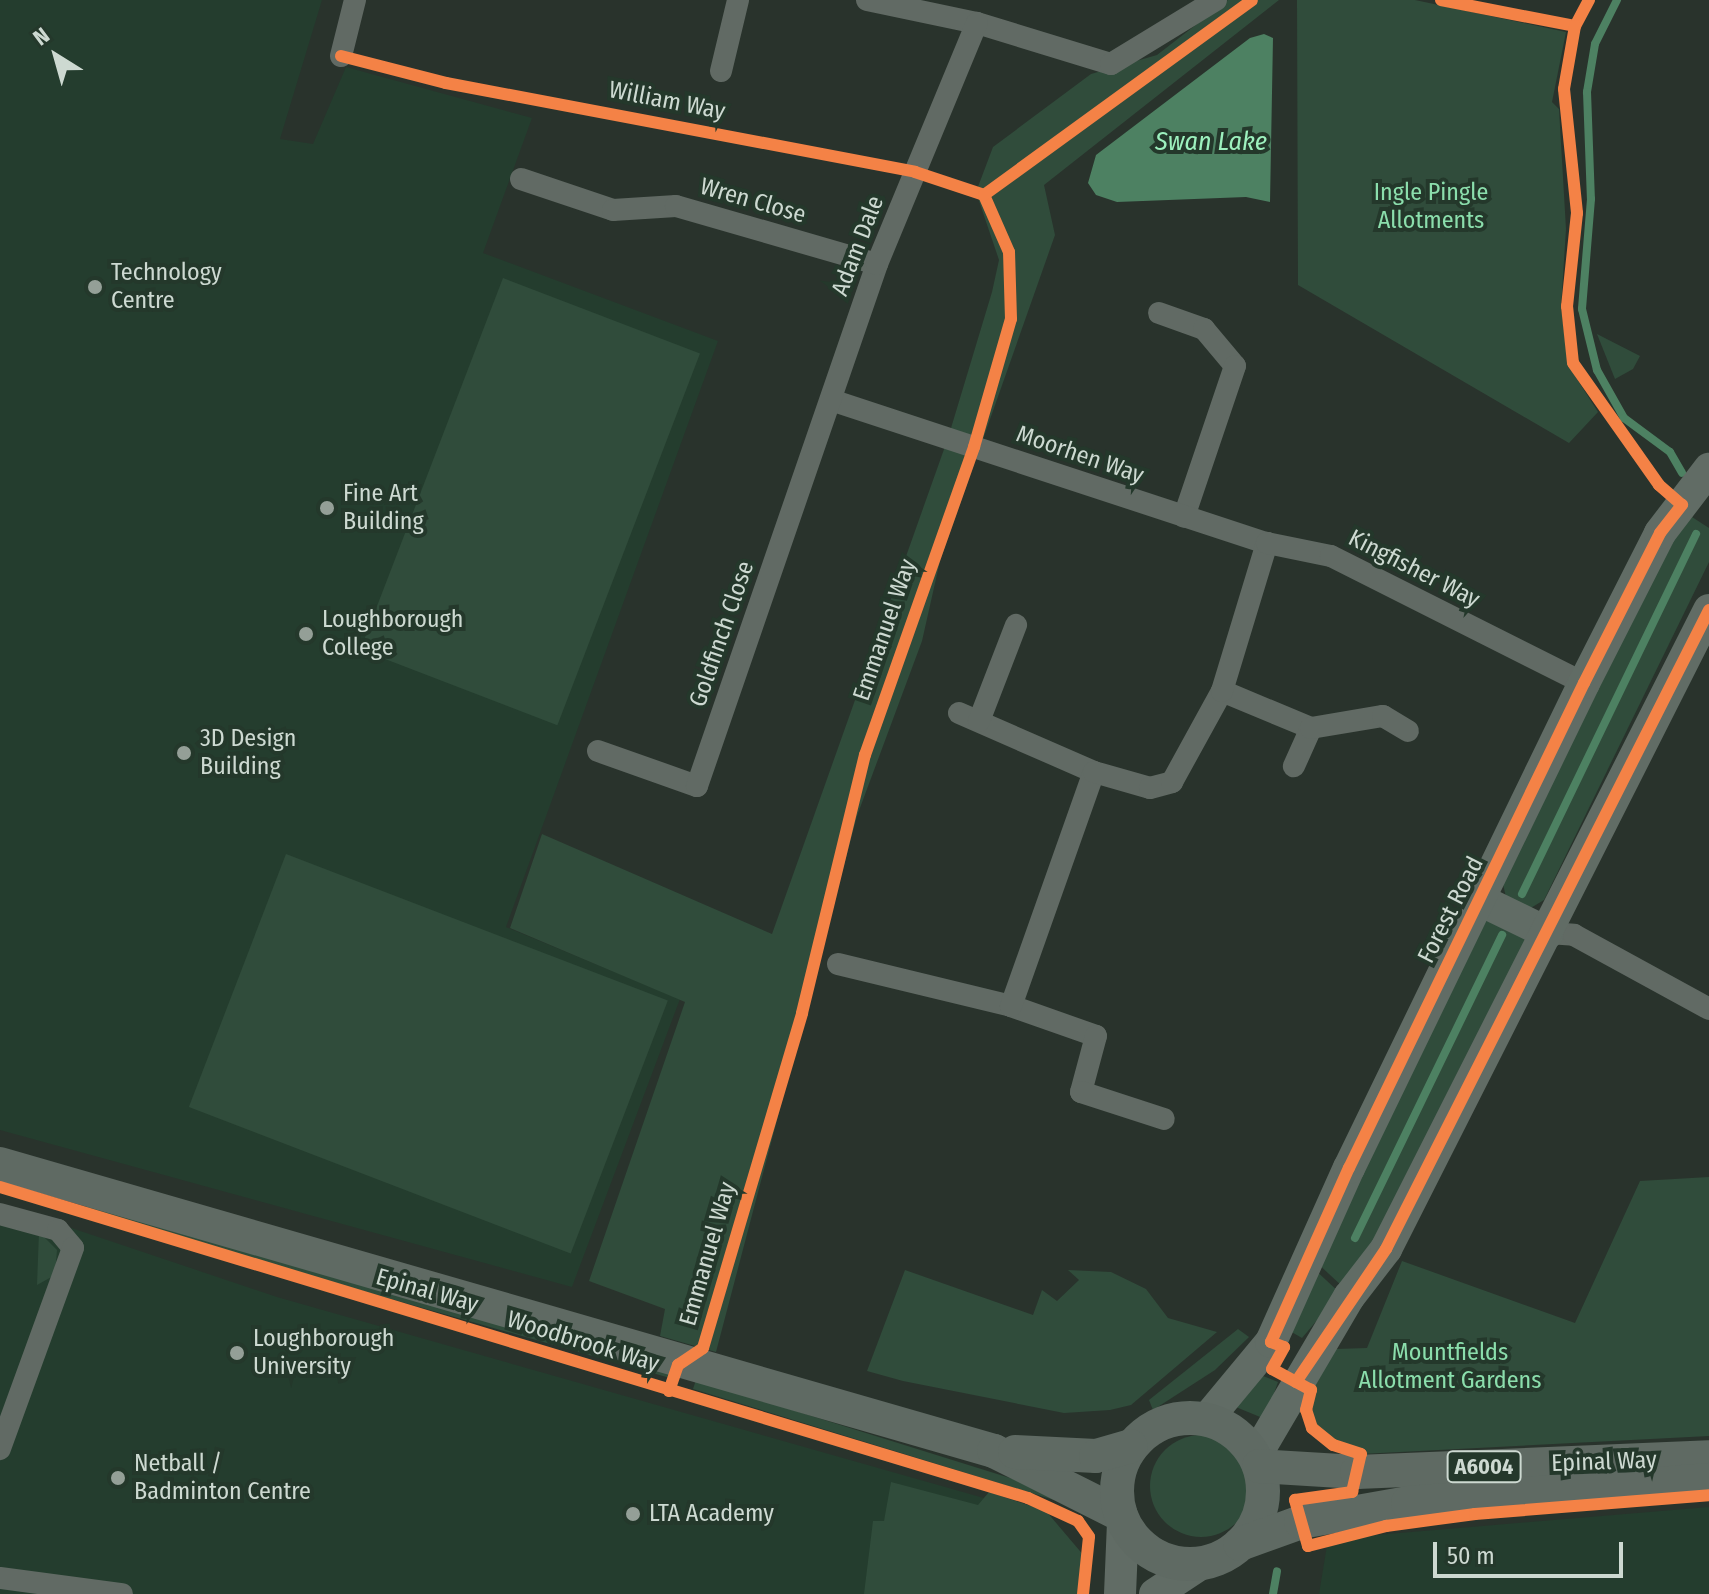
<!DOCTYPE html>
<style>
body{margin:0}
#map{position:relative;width:1709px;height:1594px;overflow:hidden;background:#29332c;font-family:"Fira Sans Condensed",sans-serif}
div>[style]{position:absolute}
.built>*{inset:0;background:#243d2e}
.green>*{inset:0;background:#304c3b;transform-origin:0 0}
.round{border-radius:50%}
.water>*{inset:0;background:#4d8162}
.stream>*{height:8px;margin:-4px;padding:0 4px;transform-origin:4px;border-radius:4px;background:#4d8162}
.street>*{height:22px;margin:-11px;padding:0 11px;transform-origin:11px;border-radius:11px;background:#616a64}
.secondary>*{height:32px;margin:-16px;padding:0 16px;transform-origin:16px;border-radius:16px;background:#616c65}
.primary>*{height:34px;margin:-17px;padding:0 17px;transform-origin:17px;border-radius:17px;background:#5f6a63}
.primary>.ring{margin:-17px;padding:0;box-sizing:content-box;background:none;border:34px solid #5f6a63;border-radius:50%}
.cycleway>*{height:12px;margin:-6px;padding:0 6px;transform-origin:6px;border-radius:6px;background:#f48246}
.dots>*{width:22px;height:22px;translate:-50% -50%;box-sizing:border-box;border:4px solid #24382b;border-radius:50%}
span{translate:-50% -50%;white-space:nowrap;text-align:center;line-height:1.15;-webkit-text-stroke:8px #24382b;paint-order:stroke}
.shield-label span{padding:2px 6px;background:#24382b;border:2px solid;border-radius:6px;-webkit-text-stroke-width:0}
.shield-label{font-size:22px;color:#cdd9d1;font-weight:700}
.street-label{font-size:24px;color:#cdd9d1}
.park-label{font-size:24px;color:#8bdeac}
.poi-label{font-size:24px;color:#cdd9d1}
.left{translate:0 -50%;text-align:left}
.water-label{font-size:26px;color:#9df1be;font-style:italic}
.north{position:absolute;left:16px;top:16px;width:80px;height:80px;-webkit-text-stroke:6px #24382b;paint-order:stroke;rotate:323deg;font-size:22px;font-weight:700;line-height:32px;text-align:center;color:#cdd9d1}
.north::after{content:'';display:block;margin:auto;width:28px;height:36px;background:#cdd9d1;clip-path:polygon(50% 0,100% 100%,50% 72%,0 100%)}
.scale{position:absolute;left:1433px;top:1542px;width:190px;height:36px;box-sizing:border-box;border:4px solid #cdd9d1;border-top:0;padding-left:10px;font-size:24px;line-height:28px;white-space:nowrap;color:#cdd9d1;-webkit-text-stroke:6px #24382b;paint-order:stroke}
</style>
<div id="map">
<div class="built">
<i style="clip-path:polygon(0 0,322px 0,280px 139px,313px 144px,346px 67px,532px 118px,483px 253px,718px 341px,506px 927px,680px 999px,572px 1287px,0 1130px)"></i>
<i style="clip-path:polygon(0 1204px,277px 1297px,1005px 1504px,1020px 1594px,0 1594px)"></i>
<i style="clip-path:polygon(1709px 1507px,1709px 1594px,1319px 1594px,1328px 1539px)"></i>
</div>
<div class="green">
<i style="clip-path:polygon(1228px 0,1279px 0,1044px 185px,1055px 235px,940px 561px,922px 641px,857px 816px,716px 1352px,660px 1336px,665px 1309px,589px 1281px,685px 1002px,510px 928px,542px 834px,772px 934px,948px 438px,992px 292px,999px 260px,976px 192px,993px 147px,1091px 74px,1157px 55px)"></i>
<i style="clip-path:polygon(1297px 0,1415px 0,1566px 32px,1552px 102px,1559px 109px,1566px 229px,1561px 307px,1568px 365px,1598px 412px,1569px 443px,1298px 285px)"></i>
<i style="left:503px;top:278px;width:211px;height:398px;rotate:21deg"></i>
<i style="clip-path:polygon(1597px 334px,1640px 356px,1633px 369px,1615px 379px)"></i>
<i style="clip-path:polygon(1692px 517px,1709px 528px,1709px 562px,1544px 900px,1529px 909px,1506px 897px,1502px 880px,1660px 547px)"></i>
<i style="left:286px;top:854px;width:409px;height:271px;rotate:21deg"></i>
<i style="clip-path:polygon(1490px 916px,1526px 939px,1391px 1223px,1343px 1287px,1315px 1261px,1480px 918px)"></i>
<i style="clip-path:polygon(1709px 1177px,1709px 1436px,1361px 1454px,1333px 1445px,1312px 1428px,1307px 1399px,1336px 1349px,1367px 1348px,1402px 1261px,1575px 1323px,1640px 1181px)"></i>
<i style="clip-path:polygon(88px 1203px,672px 1372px,670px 1378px,222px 1251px,86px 1209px)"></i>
<i style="clip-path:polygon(39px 1232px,57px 1250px,55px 1275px,37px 1285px)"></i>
<i style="clip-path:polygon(1312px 1267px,1340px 1293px,1302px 1338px,1283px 1327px)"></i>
<i style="clip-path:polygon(905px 1270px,1033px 1315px,1042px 1290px,1057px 1301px,1079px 1280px,1068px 1270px,1111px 1272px,1146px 1289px,1168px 1318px,1217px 1332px,1131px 1405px,1110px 1410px,1064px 1413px,903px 1381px,867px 1371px)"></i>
<i style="clip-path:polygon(1238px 1329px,1249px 1337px,1215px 1370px,1153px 1410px,1149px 1400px)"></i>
<i style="clip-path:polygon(1258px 1374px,1278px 1382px,1265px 1419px,1231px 1405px)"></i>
<i style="clip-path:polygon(696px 1380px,1058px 1493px,1054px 1500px,693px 1389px)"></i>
<i class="round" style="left:1150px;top:1435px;width:102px;height:102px"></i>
<i style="clip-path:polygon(891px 1482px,978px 1505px,989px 1492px,1046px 1511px,1085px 1557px,1077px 1594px,864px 1594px,873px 1521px,884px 1521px)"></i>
</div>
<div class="water">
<i style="clip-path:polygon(1264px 34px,1273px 38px,1270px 202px,1246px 197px,1117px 202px,1096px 195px,1088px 183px,1096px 155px,1250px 38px)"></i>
</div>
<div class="stream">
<i style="left:1617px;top:0;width:49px;rotate:116.6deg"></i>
<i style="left:1595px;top:44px;width:49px;rotate:99.5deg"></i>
<i style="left:1587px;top:92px;width:107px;rotate:87.9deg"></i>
<i style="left:1591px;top:199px;width:110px;rotate:94.7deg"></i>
<i style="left:1582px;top:309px;width:63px;rotate:76.2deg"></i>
<i style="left:1597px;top:370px;width:55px;rotate:60.6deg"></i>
<i style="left:1624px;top:418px;width:57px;rotate:36.5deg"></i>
<i style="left:1670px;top:452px;width:24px;rotate:60deg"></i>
<i style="left:1522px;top:894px;width:400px;rotate:-64.2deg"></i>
<i style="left:1355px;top:1238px;width:337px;rotate:-64.1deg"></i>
<i style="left:1273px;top:1594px;width:23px;rotate:-80deg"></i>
</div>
<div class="street">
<i style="left:867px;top:0;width:112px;rotate:11.8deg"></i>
<i style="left:977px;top:23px;width:140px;rotate:17deg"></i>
<i style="left:1111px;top:64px;width:123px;rotate:-31.4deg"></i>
<i style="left:341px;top:56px;width:58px;rotate:-76deg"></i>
<i style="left:721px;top:71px;width:73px;rotate:-76.5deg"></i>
<i style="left:521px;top:179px;width:97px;rotate:18.6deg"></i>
<i style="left:613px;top:210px;width:63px;rotate:-3.6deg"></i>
<i style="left:676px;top:206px;width:209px;rotate:16.1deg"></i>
<i style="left:1159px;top:313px;width:48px;rotate:19.6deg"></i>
<i style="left:1204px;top:329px;width:48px;rotate:50deg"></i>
<i style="left:1235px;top:366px;width:159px;rotate:108.7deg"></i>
<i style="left:831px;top:400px;width:459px;rotate:18.2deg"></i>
<i style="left:1222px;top:691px;width:96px;rotate:22.6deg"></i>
<i style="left:1311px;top:728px;width:42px;rotate:114.1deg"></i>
<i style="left:959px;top:713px;width:147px;rotate:23.6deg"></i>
<i style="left:979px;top:721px;width:103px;rotate:-68.9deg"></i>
<i style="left:1311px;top:728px;width:73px;rotate:-9.5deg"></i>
<i style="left:1383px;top:716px;width:29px;rotate:31deg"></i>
<i style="left:598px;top:751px;width:105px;rotate:19.5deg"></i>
<i style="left:697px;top:786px;width:552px;rotate:-70.97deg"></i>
<i style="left:877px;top:264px;width:261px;rotate:-67.5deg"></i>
<i style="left:1548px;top:933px;width:26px;rotate:4deg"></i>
<i style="left:1574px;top:935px;width:154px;rotate:28.7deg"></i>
<i style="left:838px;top:964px;width:178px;rotate:13.6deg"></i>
<i style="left:1011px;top:1006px;width:90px;rotate:19.4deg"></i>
<i style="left:1096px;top:1036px;width:58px;rotate:105deg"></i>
<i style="left:1081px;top:1092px;width:87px;rotate:18deg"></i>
<i style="left:1011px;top:1006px;width:248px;rotate:-70.5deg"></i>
<i style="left:1094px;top:772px;width:58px;rotate:15.9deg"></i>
<i style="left:1150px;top:788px;width:23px;rotate:-15deg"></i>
<i style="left:1172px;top:782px;width:104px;rotate:-61.2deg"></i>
<i style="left:1222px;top:691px;width:155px;rotate:-73.1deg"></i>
<i style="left:1267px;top:543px;width:65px;rotate:11.5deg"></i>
<i style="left:1331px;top:556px;width:283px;rotate:26.7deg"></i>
<i style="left:0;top:1214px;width:60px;rotate:15.4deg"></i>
<i style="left:58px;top:1230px;width:23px;rotate:50deg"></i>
<i style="left:73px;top:1248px;width:214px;rotate:110deg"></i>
<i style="left:0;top:1578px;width:123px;rotate:7.5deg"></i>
</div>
<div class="secondary">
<i style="left:1482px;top:901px;width:73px;rotate:25.9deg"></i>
<i style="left:1207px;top:1419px;width:100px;rotate:-50.3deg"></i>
<i style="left:1271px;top:1342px;width:191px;rotate:-65.9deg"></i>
<i style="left:1349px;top:1168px;width:539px;rotate:-64.15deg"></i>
<i style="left:1584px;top:683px;width:168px;rotate:-63.1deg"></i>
<i style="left:1660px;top:533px;width:81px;rotate:-52.6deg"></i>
<i style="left:1255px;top:1457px;width:186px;rotate:-59.6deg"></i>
<i style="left:1349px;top:1297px;width:61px;rotate:-52.4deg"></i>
<i style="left:1386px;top:1249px;width:716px;rotate:-63.18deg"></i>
<i style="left:1120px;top:1594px;width:72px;rotate:-87.6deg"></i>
<i style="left:1155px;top:1594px;width:56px;rotate:-33.4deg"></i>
</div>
<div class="primary">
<i style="left:0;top:1164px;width:1035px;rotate:16.11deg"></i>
<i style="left:994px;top:1451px;width:142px;rotate:26.7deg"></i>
<i class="ring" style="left:1117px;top:1418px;width:112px;height:112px"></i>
<i style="left:1015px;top:1452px;width:81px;rotate:2.8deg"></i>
<i style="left:1096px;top:1456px;width:36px;rotate:-16deg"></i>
<i style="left:1259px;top:1466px;width:98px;rotate:3.5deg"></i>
<i style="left:1357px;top:1472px;width:352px;rotate:-2.4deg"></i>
<i style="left:1240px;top:1544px;width:65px;rotate:-19.8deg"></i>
<i style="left:1301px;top:1522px;width:109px;rotate:-10.1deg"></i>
<i style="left:1408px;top:1503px;width:302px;rotate:-4.4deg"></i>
</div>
<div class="cycleway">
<i style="left:1441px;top:0;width:136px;rotate:11deg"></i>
<i style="left:1589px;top:0;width:30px;rotate:118deg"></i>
<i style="left:1575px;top:26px;width:64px;rotate:99.9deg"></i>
<i style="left:1564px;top:89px;width:125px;rotate:84deg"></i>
<i style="left:1577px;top:213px;width:94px;rotate:96.1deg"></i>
<i style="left:1567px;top:306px;width:57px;rotate:84deg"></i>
<i style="left:1573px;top:363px;width:149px;rotate:54.8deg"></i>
<i style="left:1659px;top:485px;width:30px;rotate:41deg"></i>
<i style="left:341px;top:56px;width:108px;rotate:14.4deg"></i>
<i style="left:446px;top:83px;width:477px;rotate:10.7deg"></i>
<i style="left:915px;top:172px;width:73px;rotate:18.4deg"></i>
<i style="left:0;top:1187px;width:1074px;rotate:16.83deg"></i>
<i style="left:1028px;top:1498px;width:55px;rotate:24.7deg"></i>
<i style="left:1078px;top:1521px;width:19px;rotate:55deg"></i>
<i style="left:1089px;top:1537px;width:57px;rotate:96deg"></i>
<i style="left:1296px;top:1382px;width:161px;rotate:-55.9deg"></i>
<i style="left:1386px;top:1249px;width:716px;rotate:-63.18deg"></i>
<i style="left:669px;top:1391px;width:28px;rotate:-71deg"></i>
<i style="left:678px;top:1365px;width:30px;rotate:-34deg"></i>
<i style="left:703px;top:1348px;width:349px;rotate:-73.5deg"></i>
<i style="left:802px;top:1013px;width:266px;rotate:-76.3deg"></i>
<i style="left:865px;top:755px;width:327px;rotate:-70.5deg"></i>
<i style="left:974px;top:447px;width:133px;rotate:-73.9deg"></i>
<i style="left:1011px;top:319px;width:67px;rotate:-91.7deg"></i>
<i style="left:1009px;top:252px;width:62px;rotate:-113.7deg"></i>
<i style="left:984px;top:195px;width:331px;rotate:-36deg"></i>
<i style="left:1308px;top:1546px;width:48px;rotate:-105.8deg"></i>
<i style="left:1295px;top:1500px;width:58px;rotate:-8deg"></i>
<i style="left:1352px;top:1492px;width:39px;rotate:-77deg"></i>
<i style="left:1361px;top:1454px;width:29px;rotate:-162deg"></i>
<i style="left:1333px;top:1445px;width:27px;rotate:-141deg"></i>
<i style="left:1312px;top:1428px;width:19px;rotate:-108deg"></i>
<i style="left:1306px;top:1410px;width:21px;rotate:-76deg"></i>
<i style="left:1311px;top:1390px;width:44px;rotate:-151.7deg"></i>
<i style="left:1272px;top:1369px;width:25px;rotate:-61deg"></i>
<i style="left:1284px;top:1347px;width:14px;rotate:-159deg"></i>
<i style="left:1271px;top:1342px;width:191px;rotate:-65.9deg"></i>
<i style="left:1349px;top:1168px;width:539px;rotate:-64.15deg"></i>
<i style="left:1584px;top:683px;width:168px;rotate:-63.1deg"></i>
<i style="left:1660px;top:533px;width:36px;rotate:-52deg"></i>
<i style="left:1308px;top:1546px;width:81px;rotate:-14.4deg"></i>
<i style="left:1386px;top:1526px;width:90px;rotate:-7.7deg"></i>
<i style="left:1475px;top:1514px;width:235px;rotate:-4.6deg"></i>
</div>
<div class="dots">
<i style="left:95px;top:287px;background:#949f97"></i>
<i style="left:327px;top:508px;background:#949f97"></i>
<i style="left:306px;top:634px;background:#949f97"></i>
<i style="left:184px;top:753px;background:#949f97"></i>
<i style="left:237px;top:1353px;background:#949f97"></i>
<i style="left:118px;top:1478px;background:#949f97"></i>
<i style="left:633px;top:1514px;background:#949f97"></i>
</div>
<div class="shield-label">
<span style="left:1484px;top:1467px">A6004</span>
</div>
<div class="street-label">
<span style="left:667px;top:101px;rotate:11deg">William Way</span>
<span style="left:753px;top:201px;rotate:16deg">Wren Close</span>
<span style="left:858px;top:246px;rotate:-69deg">Adam Dale</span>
<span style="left:1080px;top:455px;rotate:19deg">Moorhen Way</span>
<span style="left:1414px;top:569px;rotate:27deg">Kingfisher Way</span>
<span style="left:885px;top:630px;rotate:-71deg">Emmanuel Way</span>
<span style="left:722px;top:634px;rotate:-71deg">Goldfinch Close</span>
<span style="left:1451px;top:910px;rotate:-63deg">Forest Road</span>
<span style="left:708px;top:1254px;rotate:-74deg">Emmanuel Way</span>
<span style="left:427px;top:1291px;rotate:16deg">Epinal Way</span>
<span style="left:583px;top:1342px;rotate:17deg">Woodbrook Way</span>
<span style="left:1604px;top:1462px;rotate:-2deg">Epinal Way</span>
</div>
<div class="park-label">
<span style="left:1431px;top:207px">Ingle Pingle<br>Allotments</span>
<span style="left:1450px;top:1367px">Mountfields<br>Allotment Gardens</span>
</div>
<div class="poi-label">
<span class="left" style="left:111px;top:287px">Technology<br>Centre</span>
<span class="left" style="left:343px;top:508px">Fine Art<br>Building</span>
<span class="left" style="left:322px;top:634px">Loughborough<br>College</span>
<span class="left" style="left:200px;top:753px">3D Design<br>Building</span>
<span class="left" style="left:253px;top:1353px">Loughborough<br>University</span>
<span class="left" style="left:134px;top:1478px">Netball /<br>Badminton Centre</span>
<span class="left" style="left:649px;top:1514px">LTA Academy</span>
</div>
<div class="water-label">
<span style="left:1211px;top:142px">Swan Lake</span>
</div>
<div class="north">N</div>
<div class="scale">50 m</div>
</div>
